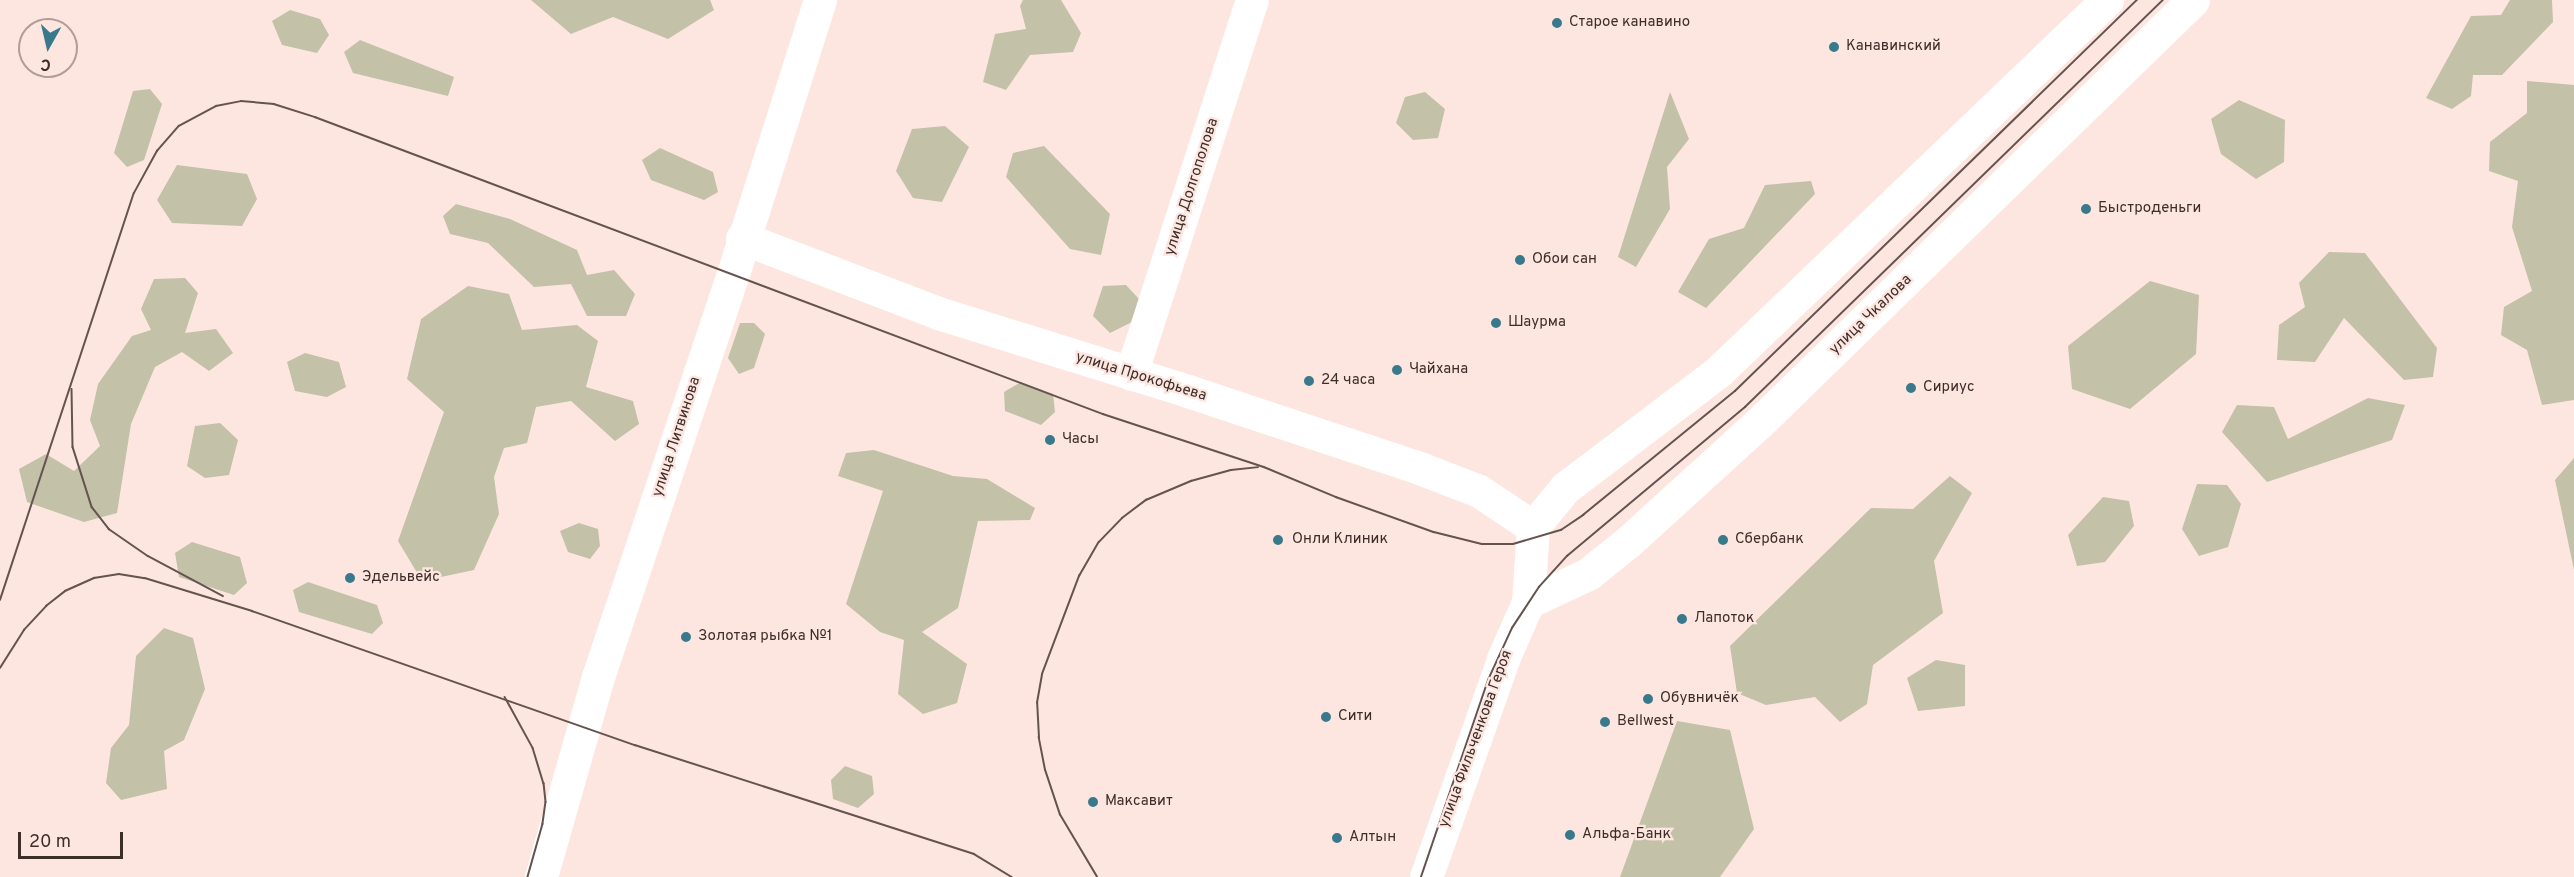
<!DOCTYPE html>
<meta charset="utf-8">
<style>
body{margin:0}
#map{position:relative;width:2574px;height:877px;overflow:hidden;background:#fee6e0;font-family:Overpass,sans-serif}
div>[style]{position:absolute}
.green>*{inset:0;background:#c3c1a7}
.tertiary>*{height:33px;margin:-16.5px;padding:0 16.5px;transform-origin:16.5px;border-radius:16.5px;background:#fff}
.secondary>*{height:33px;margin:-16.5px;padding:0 16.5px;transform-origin:16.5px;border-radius:16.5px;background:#fff}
.tram>*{height:1.5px;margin:-0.75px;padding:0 0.75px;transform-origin:0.75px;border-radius:0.75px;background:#64534f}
.dots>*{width:16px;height:16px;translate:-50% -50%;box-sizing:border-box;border:3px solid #fee6e0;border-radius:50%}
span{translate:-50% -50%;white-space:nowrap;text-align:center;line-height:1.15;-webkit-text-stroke:4.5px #fee6e0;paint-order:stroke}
.poi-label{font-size:15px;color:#3d2e2a}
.left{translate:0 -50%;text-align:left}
.street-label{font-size:15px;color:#3d2e2a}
.north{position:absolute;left:18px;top:18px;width:60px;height:60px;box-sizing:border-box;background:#fee6e0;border:2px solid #b19c97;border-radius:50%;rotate:188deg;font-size:16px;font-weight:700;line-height:24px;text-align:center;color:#3d2e2a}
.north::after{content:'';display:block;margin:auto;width:21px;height:27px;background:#39798c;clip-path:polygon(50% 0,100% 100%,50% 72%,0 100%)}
.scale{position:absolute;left:18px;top:832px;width:105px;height:27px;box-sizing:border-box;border:3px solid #3d2e2a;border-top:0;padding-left:8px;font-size:18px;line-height:21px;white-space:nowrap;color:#3d2e2a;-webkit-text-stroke:4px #fee6e0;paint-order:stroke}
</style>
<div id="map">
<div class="green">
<i style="clip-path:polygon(531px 0,710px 0,714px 10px,668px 39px,613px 17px,571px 34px)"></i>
<i style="clip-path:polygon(1023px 0,1061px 0,1081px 33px,1073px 52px,1030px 55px,1006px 90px,983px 82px,995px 34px,1026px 29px,1020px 6px)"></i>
<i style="clip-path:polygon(2510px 0,2552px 0,2553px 22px,2502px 75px,2473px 75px,2471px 96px,2452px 109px,2426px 98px,2471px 16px,2501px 15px)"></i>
<i style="clip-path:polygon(290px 10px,320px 19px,329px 35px,317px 53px,282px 45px,272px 21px)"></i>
<i style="clip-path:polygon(360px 40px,454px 77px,448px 96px,353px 73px,344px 52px)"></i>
<i style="clip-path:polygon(2527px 81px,2574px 85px,2574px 400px,2542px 405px,2527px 350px,2501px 335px,2504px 307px,2532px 291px,2512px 227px,2518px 181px,2489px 171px,2490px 142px,2527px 113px)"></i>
<i style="clip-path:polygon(150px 89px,162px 104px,144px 160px,127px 167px,114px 153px,133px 91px)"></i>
<i style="clip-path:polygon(1425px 92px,1445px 109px,1438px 138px,1413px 140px,1396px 123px,1405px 97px)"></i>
<i style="clip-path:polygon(1670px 92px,1689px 139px,1667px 167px,1670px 209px,1636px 267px,1618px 257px)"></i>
<i style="clip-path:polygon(2239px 100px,2285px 120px,2284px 162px,2256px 179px,2221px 154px,2211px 119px)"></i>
<i style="clip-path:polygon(945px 126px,969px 147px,942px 202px,913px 198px,896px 171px,912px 129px)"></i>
<i style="clip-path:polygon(1044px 146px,1110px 214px,1101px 255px,1070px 249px,1006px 177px,1013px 153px)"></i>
<i style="clip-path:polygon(660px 148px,713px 172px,718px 192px,704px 200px,651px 180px,642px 160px)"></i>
<i style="clip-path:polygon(177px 165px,247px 174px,257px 199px,242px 226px,172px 223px,157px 200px)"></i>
<i style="clip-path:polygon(1811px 181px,1815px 194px,1706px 308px,1678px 292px,1709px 239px,1744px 228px,1765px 185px)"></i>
<i style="clip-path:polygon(456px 204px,510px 219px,577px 250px,587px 275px,614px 270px,635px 294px,626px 316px,587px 316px,571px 284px,534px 287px,488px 243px,450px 234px,443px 216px)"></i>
<i style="clip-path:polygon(2329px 252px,2365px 253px,2437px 348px,2433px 377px,2404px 380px,2344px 318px,2315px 362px,2277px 360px,2279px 325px,2305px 307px,2299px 283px)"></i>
<i style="clip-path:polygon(185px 278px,198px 293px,185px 333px,216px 329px,233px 353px,209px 371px,182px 352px,155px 367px,131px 424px,117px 513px,84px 522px,27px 502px,19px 469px,46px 454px,74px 471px,100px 446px,90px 420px,98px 384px,132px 336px,151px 330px,141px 309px,154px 279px)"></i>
<i style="clip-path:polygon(2150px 281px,2199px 295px,2196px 354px,2130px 409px,2072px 389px,2068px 346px)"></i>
<i style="clip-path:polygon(1126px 285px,1139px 299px,1132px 322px,1110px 333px,1093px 316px,1103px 286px)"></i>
<i style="clip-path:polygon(468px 286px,509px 294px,522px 330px,577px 325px,598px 341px,586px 387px,633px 401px,639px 424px,615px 441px,571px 401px,536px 407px,527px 443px,504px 448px,494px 477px,499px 514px,474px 570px,422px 581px,398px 541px,444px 412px,407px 379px,421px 319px)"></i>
<i style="clip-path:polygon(740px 323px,754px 323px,765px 334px,754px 368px,739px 374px,728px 358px)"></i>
<i style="clip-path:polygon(305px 353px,339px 362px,346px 387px,327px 397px,295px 391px,287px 362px)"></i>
<i style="clip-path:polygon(1021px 382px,1053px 394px,1055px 412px,1041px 425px,1005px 411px,1004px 392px)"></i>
<i style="clip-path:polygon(2368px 398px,2405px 405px,2392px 440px,2267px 482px,2222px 432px,2237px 405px,2274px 407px,2288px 439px)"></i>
<i style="clip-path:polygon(220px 423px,238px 440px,229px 475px,205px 478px,187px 466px,195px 426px)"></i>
<i style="clip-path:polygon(874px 450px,953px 476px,987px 479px,1035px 508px,1030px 520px,978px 521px,958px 608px,922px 632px,967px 664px,957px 703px,923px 714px,898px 694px,904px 640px,880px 632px,846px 604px,883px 491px,838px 476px,846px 453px)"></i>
<i style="clip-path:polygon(2574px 458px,2574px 570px,2555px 480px)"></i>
<i style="clip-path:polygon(1950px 476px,1972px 493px,1934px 561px,1943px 613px,1873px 665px,1867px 704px,1840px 722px,1815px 697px,1766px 705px,1737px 693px,1730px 646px,1871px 508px,1913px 509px)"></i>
<i style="clip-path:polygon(2197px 484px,2227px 485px,2241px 504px,2228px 547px,2199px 556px,2182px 529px)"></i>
<i style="clip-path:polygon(2103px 497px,2129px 501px,2134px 526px,2105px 562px,2077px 566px,2068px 535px)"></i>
<i style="clip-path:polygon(579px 523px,598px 529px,600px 546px,590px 559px,568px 552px,560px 531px)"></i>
<i style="clip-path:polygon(192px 542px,240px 557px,247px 583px,234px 595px,179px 577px,175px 553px)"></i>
<i style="clip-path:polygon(308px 582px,377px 605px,383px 623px,372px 634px,299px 612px,293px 590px)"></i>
<i style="clip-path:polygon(164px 628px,193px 638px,205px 689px,184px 740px,164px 751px,167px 789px,121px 800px,106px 783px,111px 748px,129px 725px,136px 656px)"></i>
<i style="clip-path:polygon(1936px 660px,1965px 665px,1965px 706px,1918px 711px,1907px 678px)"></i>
<i style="clip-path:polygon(1677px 721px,1730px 730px,1754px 829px,1720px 877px,1620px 877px)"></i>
<i style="clip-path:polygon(845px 766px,872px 776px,874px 794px,858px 808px,833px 799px,831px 780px)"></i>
</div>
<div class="tertiary">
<i style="left:742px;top:238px;width:210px;rotate:20.9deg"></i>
<i style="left:938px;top:313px;width:262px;rotate:17.3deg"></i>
<i style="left:1188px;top:391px;width:247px;rotate:18.4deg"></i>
<i style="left:1422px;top:469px;width:61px;rotate:21.1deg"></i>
<i style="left:1479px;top:491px;width:65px;rotate:33.7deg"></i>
<i style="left:1131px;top:374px;width:393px;rotate:-72.1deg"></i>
<i style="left:541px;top:877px;width:208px;rotate:-74.1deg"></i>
<i style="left:598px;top:677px;width:425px;rotate:-71.5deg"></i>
<i style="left:733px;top:274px;width:287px;rotate:-72.4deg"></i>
</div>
<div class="secondary">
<i style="left:1528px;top:602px;width:66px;rotate:-25deg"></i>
<i style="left:1588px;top:574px;width:51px;rotate:-38.7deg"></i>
<i style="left:1628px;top:542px;width:177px;rotate:-42.3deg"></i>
<i style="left:1759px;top:423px;width:606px;rotate:-44.26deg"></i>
<i style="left:1426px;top:877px;width:231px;rotate:-70.5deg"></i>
<i style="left:1503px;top:659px;width:62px;rotate:-66.3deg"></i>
<i style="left:1528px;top:602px;width:75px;rotate:-86.2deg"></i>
<i style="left:1533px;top:527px;width:50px;rotate:-50.6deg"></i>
<i style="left:1565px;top:488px;width:193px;rotate:-37.2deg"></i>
<i style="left:1719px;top:371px;width:537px;rotate:-43.72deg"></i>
</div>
<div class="tram">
<i style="left:72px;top:389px;width:58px;rotate:89deg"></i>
<i style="left:73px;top:447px;width:63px;rotate:72.4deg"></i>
<i style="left:92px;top:507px;width:28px;rotate:52deg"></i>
<i style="left:109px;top:529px;width:47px;rotate:34.7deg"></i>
<i style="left:148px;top:556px;width:85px;rotate:28.1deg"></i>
<i style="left:0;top:600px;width:428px;rotate:-71.8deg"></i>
<i style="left:134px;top:193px;width:48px;rotate:-61.3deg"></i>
<i style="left:157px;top:151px;width:33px;rotate:-49deg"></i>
<i style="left:179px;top:126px;width:42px;rotate:-28.4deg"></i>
<i style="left:216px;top:106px;width:25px;rotate:-11deg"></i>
<i style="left:241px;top:101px;width:33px;rotate:5deg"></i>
<i style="left:274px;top:104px;width:43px;rotate:17.6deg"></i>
<i style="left:315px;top:117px;width:842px;rotate:20.65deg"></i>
<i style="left:1103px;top:414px;width:169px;rotate:18.2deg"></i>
<i style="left:1264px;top:467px;width:78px;rotate:22.6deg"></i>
<i style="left:1336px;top:497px;width:104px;rotate:19.7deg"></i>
<i style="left:1434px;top:532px;width:49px;rotate:14deg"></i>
<i style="left:1482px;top:544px;width:31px"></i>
<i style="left:1513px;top:544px;width:50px;rotate:-16.3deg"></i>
<i style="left:1561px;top:530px;width:27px;rotate:-34deg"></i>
<i style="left:1583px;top:515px;width:196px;rotate:-39.2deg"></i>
<i style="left:1735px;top:391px;width:561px;rotate:-44.21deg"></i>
<i style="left:0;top:668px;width:45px;rotate:-57.7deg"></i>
<i style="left:24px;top:630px;width:33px;rotate:-47deg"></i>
<i style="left:46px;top:606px;width:24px;rotate:-38deg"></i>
<i style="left:65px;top:591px;width:32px;rotate:-24deg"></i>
<i style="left:94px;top:578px;width:25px;rotate:-9deg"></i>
<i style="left:119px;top:574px;width:26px;rotate:9deg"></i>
<i style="left:145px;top:578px;width:112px;rotate:17.1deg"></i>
<i style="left:252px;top:611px;width:406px;rotate:19.3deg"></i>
<i style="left:635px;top:745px;width:356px;rotate:17.8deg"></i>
<i style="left:974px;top:854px;width:44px;rotate:31.2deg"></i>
<i style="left:505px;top:697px;width:58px;rotate:61.2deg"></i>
<i style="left:533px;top:748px;width:37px;rotate:73deg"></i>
<i style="left:544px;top:783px;width:19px;rotate:84deg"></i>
<i style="left:546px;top:802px;width:22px;rotate:98deg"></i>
<i style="left:543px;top:824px;width:55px;rotate:105.8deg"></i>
<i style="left:1097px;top:877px;width:72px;rotate:-120.8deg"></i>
<i style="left:1060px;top:815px;width:47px;rotate:-108.4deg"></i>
<i style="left:1045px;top:770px;width:33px;rotate:-101deg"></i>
<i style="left:1039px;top:738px;width:35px;rotate:-93deg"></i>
<i style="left:1037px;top:703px;width:29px;rotate:-80deg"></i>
<i style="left:1042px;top:674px;width:105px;rotate:-69.3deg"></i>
<i style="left:1079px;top:576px;width:39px;rotate:-60deg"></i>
<i style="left:1099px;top:542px;width:33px;rotate:-46deg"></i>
<i style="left:1122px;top:518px;width:30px;rotate:-37deg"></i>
<i style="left:1146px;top:500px;width:49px;rotate:-22.9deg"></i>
<i style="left:1191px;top:481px;width:41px;rotate:-15.4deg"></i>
<i style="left:1231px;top:470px;width:27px;rotate:-6deg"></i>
<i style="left:1421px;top:877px;width:208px;rotate:-71.2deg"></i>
<i style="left:1488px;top:680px;width:57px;rotate:-65.2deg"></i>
<i style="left:1512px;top:628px;width:49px;rotate:-56.6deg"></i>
<i style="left:1539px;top:587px;width:42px;rotate:-47.9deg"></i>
<i style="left:1567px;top:556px;width:232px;rotate:-39.9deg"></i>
<i style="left:1745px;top:407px;width:583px;rotate:-44.24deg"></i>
</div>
<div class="dots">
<i style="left:1557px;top:23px;background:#39798c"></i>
<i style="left:1834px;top:47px;background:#39798c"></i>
<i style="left:2086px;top:209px;background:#39798c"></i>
<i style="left:1520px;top:260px;background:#39798c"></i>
<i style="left:1496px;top:323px;background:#39798c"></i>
<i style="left:1397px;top:370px;background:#39798c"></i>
<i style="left:1309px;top:381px;background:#39798c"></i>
<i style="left:1911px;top:388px;background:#39798c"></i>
<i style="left:1050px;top:440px;background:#39798c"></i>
<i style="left:1278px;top:540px;background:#39798c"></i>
<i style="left:1723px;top:540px;background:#39798c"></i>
<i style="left:350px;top:578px;background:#39798c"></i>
<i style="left:1682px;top:619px;background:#39798c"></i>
<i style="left:686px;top:637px;background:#39798c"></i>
<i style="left:1648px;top:699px;background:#39798c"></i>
<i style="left:1326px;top:717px;background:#39798c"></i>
<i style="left:1605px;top:722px;background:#39798c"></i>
<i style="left:1093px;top:802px;background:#39798c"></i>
<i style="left:1570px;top:835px;background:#39798c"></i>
<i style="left:1337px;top:838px;background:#39798c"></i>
</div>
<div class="poi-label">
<span class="left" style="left:1569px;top:23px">Старое канавино</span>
<span class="left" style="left:1846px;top:47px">Канавинский</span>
<span class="left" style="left:2098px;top:209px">Быстроденьги</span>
<span class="left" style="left:1532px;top:260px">Обои сан</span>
<span class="left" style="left:1508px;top:323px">Шаурма</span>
<span class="left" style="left:1409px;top:370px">Чайхана</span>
<span class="left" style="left:1321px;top:381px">24 часа</span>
<span class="left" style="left:1923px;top:388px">Сириус</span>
<span class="left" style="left:1062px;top:440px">Часы</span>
<span class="left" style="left:1292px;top:540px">Онли Клиник</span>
<span class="left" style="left:1735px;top:540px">Сбербанк</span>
<span class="left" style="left:362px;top:578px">Эдельвейс</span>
<span class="left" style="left:1694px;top:619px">Лапоток</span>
<span class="left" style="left:698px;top:637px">Золотая рыбка №1</span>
<span class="left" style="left:1660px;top:699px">Обувничёк</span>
<span class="left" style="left:1338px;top:717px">Сити</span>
<span class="left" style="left:1617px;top:722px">Bellwest</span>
<span class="left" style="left:1105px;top:802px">Максавит</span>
<span class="left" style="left:1582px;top:835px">Альфа-Банк</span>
<span class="left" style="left:1349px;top:838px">Алтын</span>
</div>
<div class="street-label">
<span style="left:1192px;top:187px;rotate:-72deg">улица Долгополова</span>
<span style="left:1871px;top:315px;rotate:-44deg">улица Чкалова</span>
<span style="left:1141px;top:377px;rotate:17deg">улица Прокофьева</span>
<span style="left:677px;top:437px;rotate:-72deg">улица Литвинова</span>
<span style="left:1476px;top:739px;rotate:-70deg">улица Фильченкова Героя</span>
</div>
<div class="north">С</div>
<div class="scale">20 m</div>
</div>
